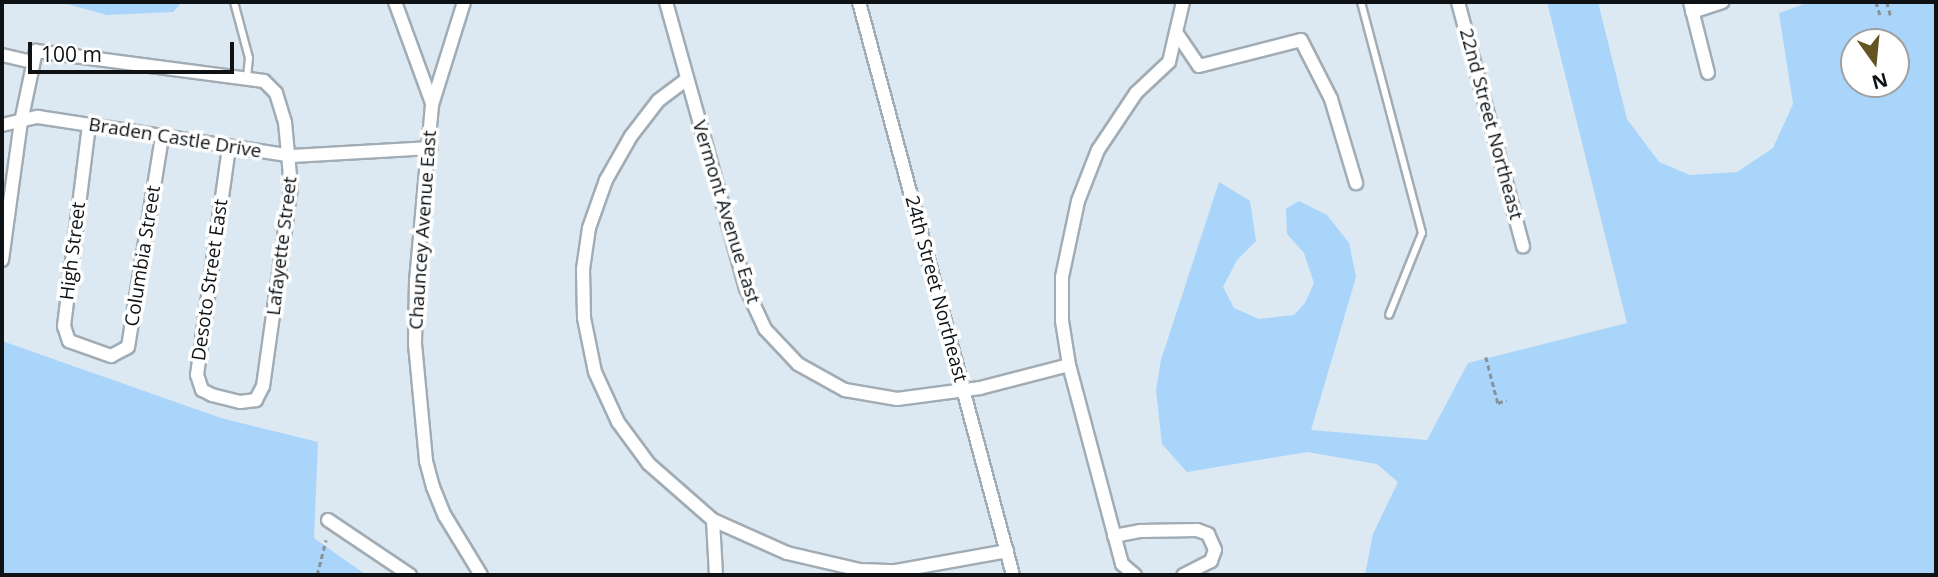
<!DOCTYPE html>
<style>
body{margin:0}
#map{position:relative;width:1938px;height:577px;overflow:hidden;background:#dce8f2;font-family:"Open Sans",sans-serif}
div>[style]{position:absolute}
.water>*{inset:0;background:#a8d5f9}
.path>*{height:2.5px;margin-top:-1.25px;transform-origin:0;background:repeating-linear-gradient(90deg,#899299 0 5px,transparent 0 8.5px)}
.roads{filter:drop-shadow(2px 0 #a1acb5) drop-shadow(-2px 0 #a1acb5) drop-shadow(0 2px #a1acb5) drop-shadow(0 -2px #a1acb5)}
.lane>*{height:6px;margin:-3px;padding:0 3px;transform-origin:3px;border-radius:3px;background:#fff}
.street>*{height:12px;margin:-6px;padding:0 6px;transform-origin:6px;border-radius:6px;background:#fff}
span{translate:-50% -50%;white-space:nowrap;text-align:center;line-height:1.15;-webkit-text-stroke:7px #fff;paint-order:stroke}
.street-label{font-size:19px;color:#0e1215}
.frame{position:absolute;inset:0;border:4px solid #0e1215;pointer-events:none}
.north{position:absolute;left:1840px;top:28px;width:70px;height:70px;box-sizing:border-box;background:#fff;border:2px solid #9fa0a1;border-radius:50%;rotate:165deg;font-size:19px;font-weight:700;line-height:28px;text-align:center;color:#0e1215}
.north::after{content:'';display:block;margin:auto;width:24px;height:32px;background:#645421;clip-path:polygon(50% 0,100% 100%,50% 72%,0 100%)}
.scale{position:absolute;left:28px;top:42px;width:206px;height:32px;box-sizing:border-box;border:4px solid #0e1215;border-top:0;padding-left:9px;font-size:21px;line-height:24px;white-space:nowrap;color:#0e1215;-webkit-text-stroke:5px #fff;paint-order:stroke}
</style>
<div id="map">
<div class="water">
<i style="clip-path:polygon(60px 2px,182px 2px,173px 12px,107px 15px)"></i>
<i style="clip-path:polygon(evenodd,1547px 2px,1598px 2px,1627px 119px,1659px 162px,1690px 175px,1737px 172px,1773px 148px,1793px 104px,1779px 13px,1810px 2px,1936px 2px,1936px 575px,1365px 575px,1373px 534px,1398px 482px,1377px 464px,1307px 452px,1187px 472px,1162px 444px,1156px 390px,1161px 360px,1219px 182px,1250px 201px,1256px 241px,1237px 260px,1223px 287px,1234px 308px,1259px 319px,1294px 315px,1305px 303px,1314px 283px,1304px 253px,1287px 234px,1286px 209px,1299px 201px,1327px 215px,1349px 243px,1356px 277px,1311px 430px,1427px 440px,1468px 363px,1627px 323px,1547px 2px,1854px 42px,1896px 42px,1896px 84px,1854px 84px,1854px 42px)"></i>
<i style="clip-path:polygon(2px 341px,221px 418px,318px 442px,314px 538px,366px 575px,2px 575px)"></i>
</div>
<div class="path">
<i style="left:1876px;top:2px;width:16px;rotate:72deg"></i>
<i style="left:1887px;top:2px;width:16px;rotate:75deg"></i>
<i style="left:1486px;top:357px;width:48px;rotate:75.4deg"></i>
<i style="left:1498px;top:403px;width:9px;rotate:-21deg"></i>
<i style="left:317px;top:575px;width:36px;rotate:-76deg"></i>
</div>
<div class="roads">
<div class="lane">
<i style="left:234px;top:2px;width:58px;rotate:75deg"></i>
<i style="left:249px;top:58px;width:20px;rotate:96deg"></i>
<i style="left:1361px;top:2px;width:239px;rotate:75.2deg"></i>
<i style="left:1422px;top:233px;width:88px;rotate:111.9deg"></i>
</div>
<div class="street">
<i style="left:395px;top:2px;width:108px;rotate:69.9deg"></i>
<i style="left:464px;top:2px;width:108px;rotate:107.3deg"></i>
<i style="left:432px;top:105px;width:176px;rotate:95.2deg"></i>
<i style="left:416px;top:280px;width:64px;rotate:90.9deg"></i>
<i style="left:415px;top:344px;width:118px;rotate:84.6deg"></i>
<i style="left:426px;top:461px;width:27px;rotate:75deg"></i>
<i style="left:433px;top:487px;width:31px;rotate:68deg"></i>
<i style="left:445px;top:516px;width:69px;rotate:58.6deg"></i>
<i style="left:666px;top:2px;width:297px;rotate:74.4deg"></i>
<i style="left:746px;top:288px;width:45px;rotate:65.1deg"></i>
<i style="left:765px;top:329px;width:48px;rotate:46.7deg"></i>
<i style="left:798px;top:364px;width:54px;rotate:29deg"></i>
<i style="left:845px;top:390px;width:53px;rotate:9.8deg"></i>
<i style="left:897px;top:399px;width:84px;rotate:-7.5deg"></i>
<i style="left:980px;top:388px;width:92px;rotate:-14.5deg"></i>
<i style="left:859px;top:2px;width:593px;rotate:74.96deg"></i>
<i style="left:1458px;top:2px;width:253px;rotate:75.1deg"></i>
<i style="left:1690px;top:2px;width:73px;rotate:75.8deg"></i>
<i style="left:1692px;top:12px;width:32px;rotate:-18deg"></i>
<i style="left:1178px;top:35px;width:37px;rotate:56deg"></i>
<i style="left:1199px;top:66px;width:105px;rotate:-14.3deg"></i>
<i style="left:1301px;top:40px;width:66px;rotate:63deg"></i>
<i style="left:1331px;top:99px;width:88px;rotate:73.4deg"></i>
<i style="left:2px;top:55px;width:31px;rotate:13deg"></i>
<i style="left:687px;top:79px;width:36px;rotate:143deg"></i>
<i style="left:658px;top:101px;width:44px;rotate:127.6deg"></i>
<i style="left:631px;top:136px;width:51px;rotate:119.6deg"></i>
<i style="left:606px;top:180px;width:51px;rotate:109.5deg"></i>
<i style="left:589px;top:228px;width:41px;rotate:98.3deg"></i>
<i style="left:583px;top:269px;width:49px;rotate:88.8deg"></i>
<i style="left:584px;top:318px;width:55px;rotate:78.5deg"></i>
<i style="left:595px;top:372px;width:55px;rotate:65.3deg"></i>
<i style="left:618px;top:422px;width:52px;rotate:53.6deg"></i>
<i style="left:649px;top:464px;width:85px;rotate:41.2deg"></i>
<i style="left:713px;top:520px;width:81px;rotate:24deg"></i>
<i style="left:787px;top:553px;width:75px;rotate:13.1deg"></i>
<i style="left:860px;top:570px;width:36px;rotate:2deg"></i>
<i style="left:896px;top:571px;width:113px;rotate:-10.2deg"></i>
<i style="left:2px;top:125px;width:37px;rotate:-13deg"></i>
<i style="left:38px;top:117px;width:257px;rotate:8.7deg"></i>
<i style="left:292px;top:156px;width:139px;rotate:-3.3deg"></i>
<i style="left:89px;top:125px;width:203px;rotate:97.1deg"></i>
<i style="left:64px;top:326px;width:16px;rotate:72deg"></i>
<i style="left:69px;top:341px;width:45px;rotate:19.7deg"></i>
<i style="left:111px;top:356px;width:19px;rotate:-28deg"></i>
<i style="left:128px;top:347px;width:214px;rotate:-80.8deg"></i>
<i style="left:2px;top:260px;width:139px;rotate:-82.2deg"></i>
<i style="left:21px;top:122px;width:73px;rotate:-78.1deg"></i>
<i style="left:36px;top:51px;width:230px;rotate:7.5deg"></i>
<i style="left:264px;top:81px;width:17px;rotate:45deg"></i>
<i style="left:276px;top:93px;width:30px;rotate:73deg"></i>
<i style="left:285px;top:122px;width:65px;rotate:84.7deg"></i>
<i style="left:291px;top:187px;width:201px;rotate:98deg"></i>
<i style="left:263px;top:386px;width:16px;rotate:117deg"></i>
<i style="left:256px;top:400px;width:16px;rotate:173deg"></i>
<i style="left:240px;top:402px;width:29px;rotate:-166deg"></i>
<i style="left:212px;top:395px;width:11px;rotate:-153deg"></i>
<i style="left:202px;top:390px;width:16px;rotate:-108deg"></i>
<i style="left:197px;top:375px;width:230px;rotate:-82deg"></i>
<i style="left:328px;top:520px;width:99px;rotate:33.9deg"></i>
<i style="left:713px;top:520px;width:55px;rotate:86.9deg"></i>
<i style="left:1114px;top:536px;width:26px;rotate:-11deg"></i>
<i style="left:1140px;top:531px;width:57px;rotate:-1deg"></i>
<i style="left:1197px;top:530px;width:12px;rotate:20deg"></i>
<i style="left:1208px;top:534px;width:17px;rotate:66deg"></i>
<i style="left:1215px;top:550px;width:12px;rotate:110deg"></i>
<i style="left:1211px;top:561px;width:31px;rotate:153deg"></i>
<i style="left:1135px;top:575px;width:17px;rotate:-140deg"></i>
<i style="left:1122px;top:564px;width:206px;rotate:-104.9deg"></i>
<i style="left:1069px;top:365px;width:45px;rotate:-99deg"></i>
<i style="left:1062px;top:321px;width:44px;rotate:-90deg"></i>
<i style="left:1062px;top:277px;width:78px;rotate:-78.1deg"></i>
<i style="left:1078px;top:201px;width:55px;rotate:-68.6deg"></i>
<i style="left:1098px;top:150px;width:69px;rotate:-56.3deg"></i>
<i style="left:1136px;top:93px;width:45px;rotate:-43.2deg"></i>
<i style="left:1169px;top:62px;width:62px;rotate:-76.9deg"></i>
</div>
</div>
<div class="street-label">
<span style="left:1491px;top:124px;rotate:75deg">22nd Street Northeast</span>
<span style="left:175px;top:138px;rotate:9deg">Braden Castle Drive</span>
<span style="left:726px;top:212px;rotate:73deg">Vermont Avenue East</span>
<span style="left:423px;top:230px;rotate:-86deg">Chauncey Avenue East</span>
<span style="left:282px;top:246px;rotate:-83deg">Lafayette Street</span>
<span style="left:73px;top:251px;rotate:-83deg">High Street</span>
<span style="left:143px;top:256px;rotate:-81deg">Columbia Street</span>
<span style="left:210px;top:280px;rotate:-82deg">Desoto Street East</span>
<span style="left:936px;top:289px;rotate:75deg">24th Street Northeast</span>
</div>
<div class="frame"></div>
<div class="north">N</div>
<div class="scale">100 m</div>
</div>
